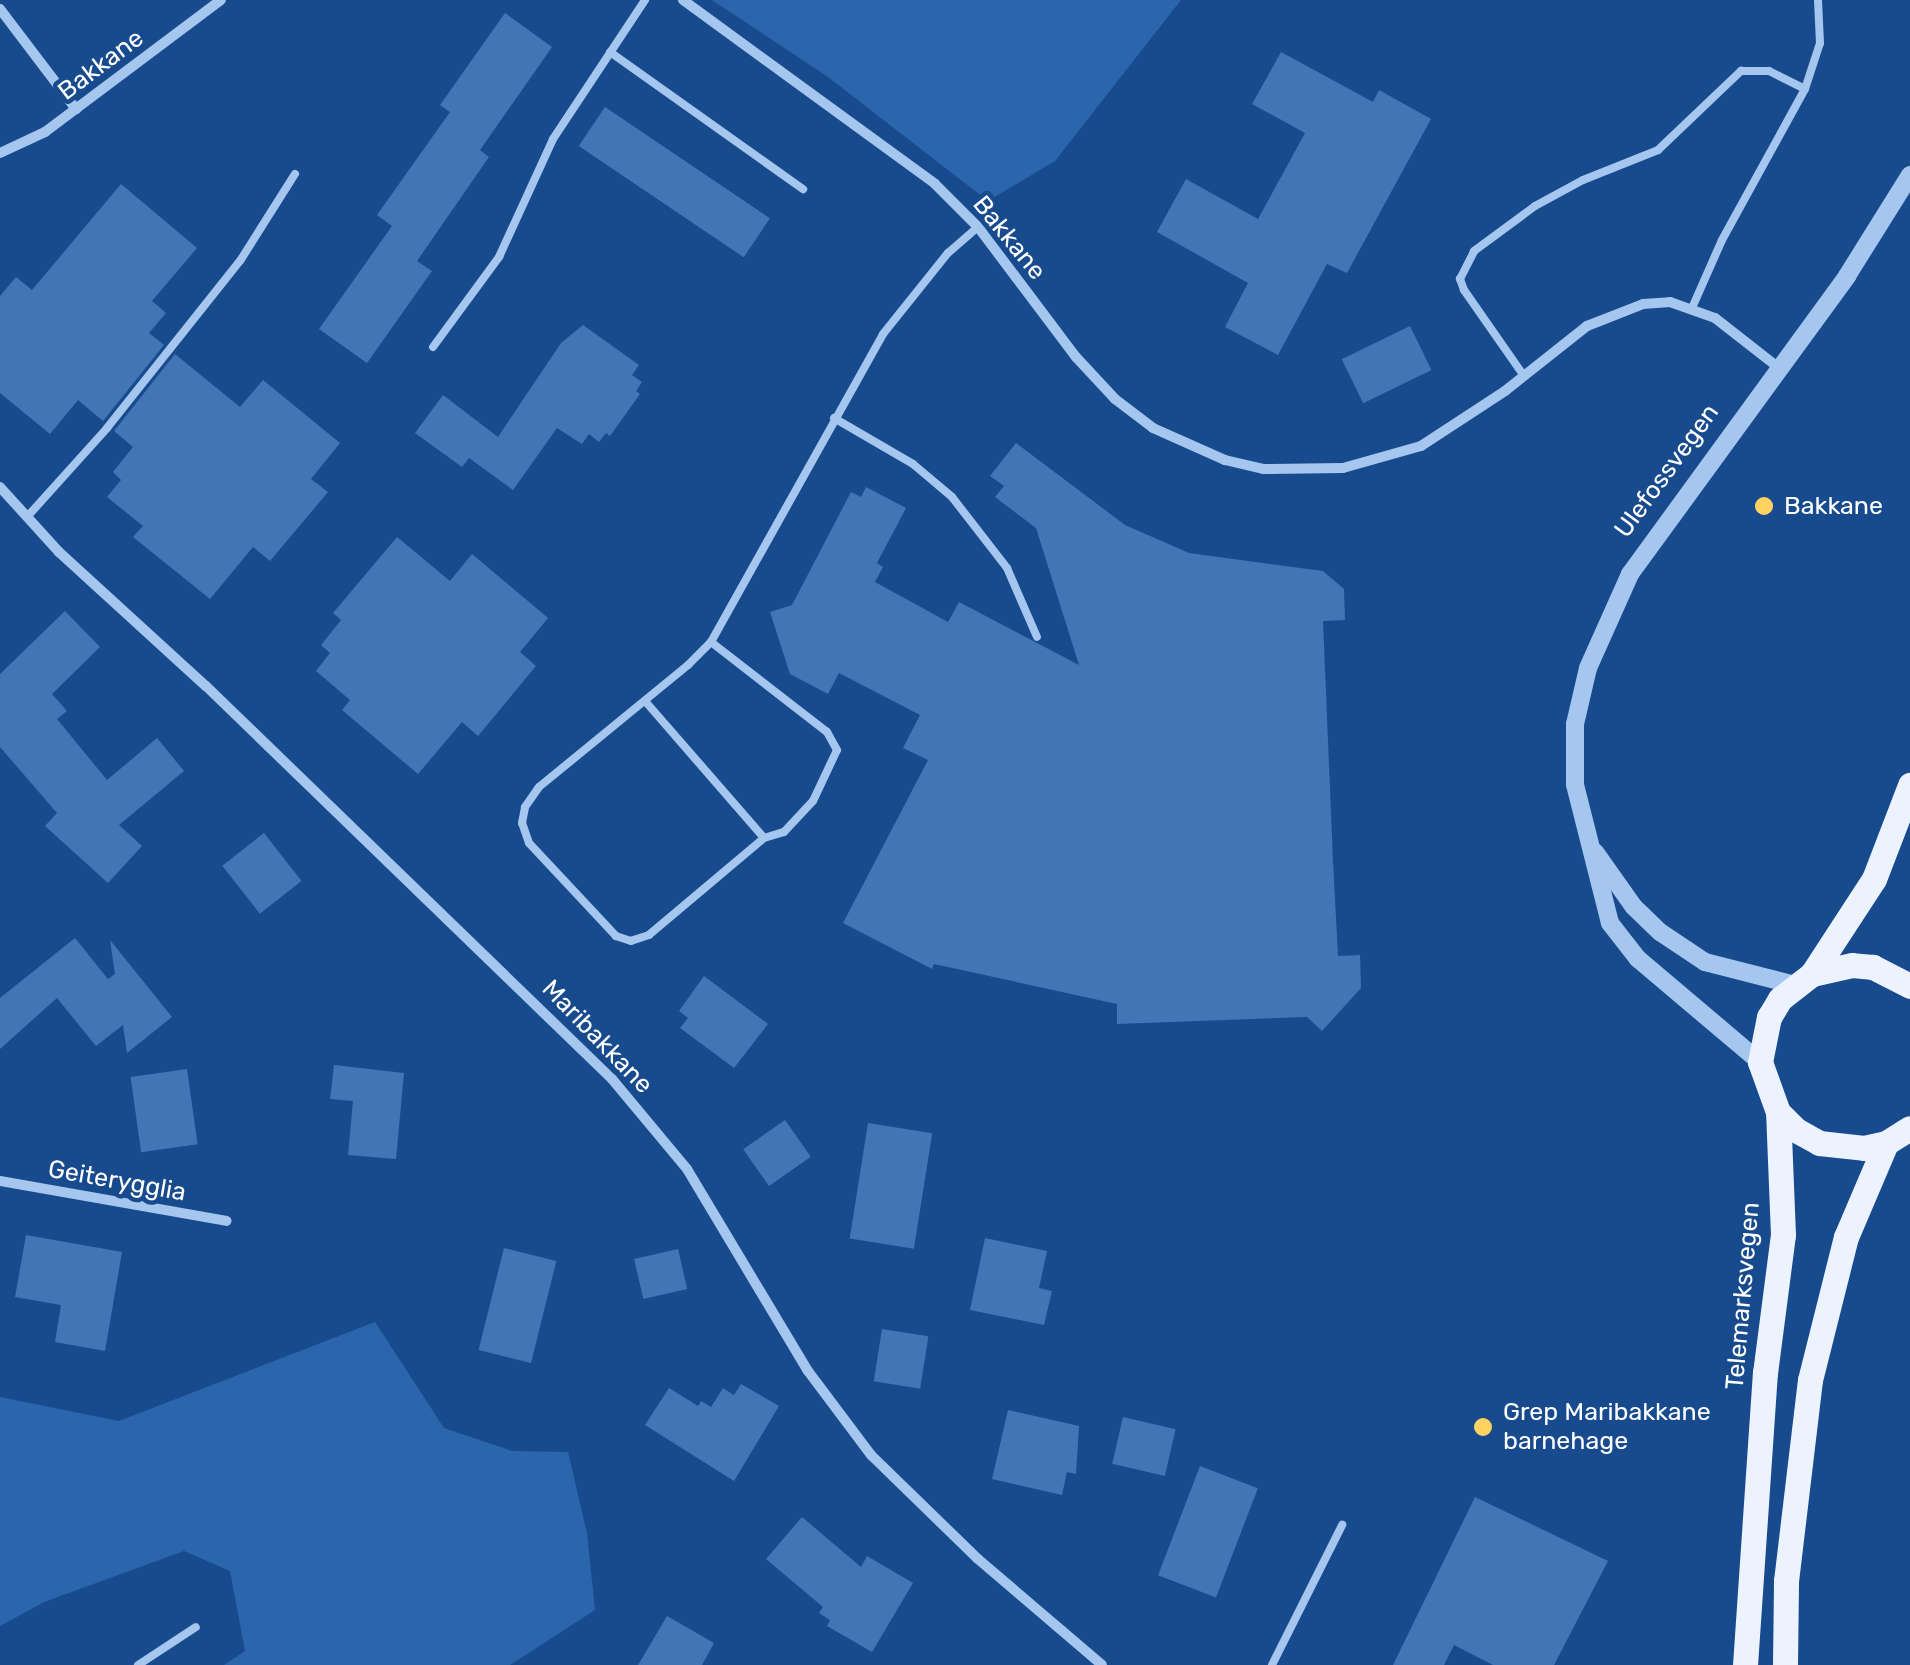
<!DOCTYPE html>
<style>
body{margin:0}
#map{position:relative;width:1910px;height:1665px;overflow:hidden;background:#184b8e;font-family:Rubik,sans-serif}
div>[style]{position:absolute}
.green>*{inset:0;background:#2b65ac}
.building>*{inset:0;background:#4175b6;transform-origin:0 0}
.service>*{height:8px;margin:-4px;padding:0 4px;transform-origin:4px;border-radius:4px;background:#a5c6ef}
.minor>*{height:10px;margin:-5px;padding:0 5px;transform-origin:5px;border-radius:5px;background:#a5c6ef}
.tertiary>*{height:18px;margin:-9px;padding:0 9px;transform-origin:9px;border-radius:9px;background:#a5c6ef}
.primary>*{height:25px;margin:-12.5px;padding:0 12.5px;transform-origin:12.5px;border-radius:12.5px;background:#ecf3ff}
.dots>*{width:28px;height:28px;translate:-50% -50%;box-sizing:border-box;border:5px solid #184b8e;border-radius:50%}
span{translate:-50% -50%;white-space:nowrap;text-align:center;line-height:1.15;-webkit-text-stroke:9px #184b8e;paint-order:stroke}
.street-label{font-size:25px;color:#fff}
.poi-label{font-size:25px;color:#fff}
.left{translate:0 -50%;text-align:left}
</style>
<div id="map">
<div class="green">
<i style="clip-path:polygon(712px 0,1181px 0,1055px 161px,988px 201px,828px 77px)"></i>
<i style="clip-path:polygon(375px 1322px,444px 1428px,512px 1451px,568px 1452px,587px 1533px,595px 1610px,510px 1665px,224px 1665px,245px 1651px,230px 1571px,184px 1551px,44px 1602px,0 1626px,0 1397px,119px 1421px)"></i>
</div>
<div class="building">
<i style="clip-path:polygon(505px 13px,552px 47px,480px 150px,489px 157px,417px 261px,432px 271px,367px 363px,319px 329px,392px 226px,377px 215px,450px 112px,440px 105px)"></i>
<i style="clip-path:polygon(1281px 52px,1373px 102px,1379px 90px,1431px 119px,1347px 273px,1327px 264px,1278px 355px,1225px 327px,1248px 283px,1157px 232px,1186px 179px,1258px 219px,1305px 133px,1252px 104px)"></i>
<i style="left:605px;top:107px;width:199px;height:47px;rotate:34deg"></i>
<i style="clip-path:polygon(121px 184px,197px 248px,152px 301px,166px 313px,149px 333px,164px 345px,103px 421px,78px 400px,50px 434px,0 393px,0 296px,16px 277px,32px 290px)"></i>
<i style="clip-path:polygon(583px 325px,639px 365px,632px 375px,642px 382px,636px 391px,640px 394px,610px 436px,606px 433px,599px 442px,589px 434px,582px 444px,557px 428px,513px 490px,469px 458px,462px 467px,415px 433px,443px 395px,498px 437px,561px 343px)"></i>
<i style="left:1410px;top:326px;width:49px;height:76px;rotate:64deg"></i>
<i style="clip-path:polygon(175px 354px,240px 407px,263px 380px,340px 443px,311px 479px,328px 492px,270px 561px,253px 547px,210px 599px,133px 537px,143px 526px,107px 497px,121px 480px,113px 472px,133px 447px,114px 431px)"></i>
<i style="clip-path:polygon(1016px 443px,1125px 525px,1189px 553px,1323px 571px,1344px 589px,1345px 620px,1323px 621px,1333px 861px,1338px 956px,1360px 955px,1361px 988px,1322px 1031px,1307px 1017px,1117px 1024px,1117px 1004px,934px 964px,932px 969px,843px 923px,928px 760px,903px 748px,920px 715px,839px 673px,828px 694px,790px 674px,770px 612px,792px 605px,851px 492px,861px 497px,866px 487px,906px 508px,877px 563px,883px 567px,875px 582px,948px 622px,959px 602px,1079px 665px,1036px 528px,995px 497px,1004px 486px,990px 476px)"></i>
<i style="clip-path:polygon(397px 537px,450px 581px,472px 554px,548px 618px,520px 652px,536px 666px,478px 736px,462px 722px,418px 774px,342px 710px,350px 700px,316px 671px,330px 653px,321px 645px,341px 620px,333px 613px)"></i>
<i style="clip-path:polygon(65px 611px,100px 647px,52px 694px,67px 711px,57px 719px,107px 780px,157px 738px,184px 771px,119px 825px,142px 846px,108px 883px,45px 826px,57px 813px,0 747px,0 674px)"></i>
<i style="left:264px;top:833px;width:61px;height:53px;rotate:52deg"></i>
<i style="clip-path:polygon(75px 938px,108px 979px,115px 974px,110px 940px,172px 1017px,127px 1053px,123px 1025px,96px 1046px,57px 998px,0 1049px,0 998px)"></i>
<i style="clip-path:polygon(704px 976px,768px 1024px,734px 1068px,680px 1028px,688px 1018px,679px 1011px)"></i>
<i style="clip-path:polygon(334px 1065px,404px 1073px,396px 1159px,348px 1155px,353px 1101px,330px 1099px)"></i>
<i style="left:187px;top:1069px;width:76px;height:57px;rotate:82deg"></i>
<i style="left:785px;top:1120px;width:45px;height:51px;rotate:55deg"></i>
<i style="left:868px;top:1123px;width:65px;height:117px;rotate:9deg"></i>
<i style="clip-path:polygon(26px 1235px,122px 1252px,105px 1351px,55px 1342px,61px 1305px,15px 1297px)"></i>
<i style="clip-path:polygon(985px 1238px,1047px 1251px,1039px 1288px,1052px 1291px,1044px 1325px,970px 1310px)"></i>
<i style="left:504px;top:1248px;width:54px;height:105px;rotate:14deg"></i>
<i style="left:678px;top:1249px;width:41px;height:45px;rotate:77deg"></i>
<i style="left:882px;top:1329px;width:47px;height:53px;rotate:9deg"></i>
<i style="clip-path:polygon(741px 1384px,779px 1406px,734px 1481px,645px 1425px,669px 1388px,698px 1406px,701px 1401px,711px 1407px,723px 1388px,734px 1395px)"></i>
<i style="clip-path:polygon(1008px 1410px,1079px 1426px,1076px 1474px,1067px 1472px,1062px 1495px,992px 1479px)"></i>
<i style="left:1123px;top:1417px;width:54px;height:48px;rotate:13deg"></i>
<i style="left:1200px;top:1466px;width:62px;height:117px;rotate:21deg"></i>
<i style="clip-path:polygon(1475px 1497px,1608px 1561px,1554px 1665px,1493px 1665px,1454px 1645px,1444px 1665px,1393px 1665px)"></i>
<i style="clip-path:polygon(802px 1517px,861px 1567px,867px 1556px,913px 1583px,872px 1652px,827px 1626px,830px 1620px,819px 1613px,823px 1607px,766px 1559px)"></i>
<i style="clip-path:polygon(667px 1616px,714px 1643px,702px 1665px,638px 1665px)"></i>
</div>
<div class="service">
<i style="left:610px;top:52px;width:237px;rotate:35.4deg"></i>
<i style="left:1692px;top:308px;width:74px;rotate:-66.2deg"></i>
<i style="left:1722px;top:240px;width:172px;rotate:-61.2deg"></i>
<i style="left:1805px;top:89px;width:48px;rotate:-71.9deg"></i>
<i style="left:1820px;top:43px;width:43px;rotate:-92.7deg"></i>
<i style="left:433px;top:347px;width:112px;rotate:-53.7deg"></i>
<i style="left:499px;top:257px;width:130px;rotate:-65.4deg"></i>
<i style="left:553px;top:139px;width:167px;rotate:-56.5deg"></i>
<i style="left:1524px;top:376px;width:105px;rotate:-124.9deg"></i>
<i style="left:1464px;top:290px;width:12px;rotate:-110deg"></i>
<i style="left:1460px;top:279px;width:31px;rotate:-63deg"></i>
<i style="left:1474px;top:251px;width:76px;rotate:-36.4deg"></i>
<i style="left:1535px;top:206px;width:55px;rotate:-28.4deg"></i>
<i style="left:1583px;top:180px;width:81px;rotate:-21.8deg"></i>
<i style="left:1658px;top:150px;width:115px;rotate:-43.6deg"></i>
<i style="left:1741px;top:71px;width:28px"></i>
<i style="left:1769px;top:71px;width:40px;rotate:26.6deg"></i>
<i style="left:834px;top:418px;width:91px;rotate:30.2deg"></i>
<i style="left:913px;top:464px;width:51px;rotate:40.2deg"></i>
<i style="left:952px;top:497px;width:90px;rotate:52.2deg"></i>
<i style="left:1007px;top:568px;width:75px;rotate:66.5deg"></i>
<i style="left:27px;top:517px;width:120px;rotate:-48deg"></i>
<i style="left:107px;top:428px;width:213px;rotate:-51.5deg"></i>
<i style="left:240px;top:261px;width:103px;rotate:-57.7deg"></i>
<i style="left:645px;top:701px;width:181px;rotate:49deg"></i>
<i style="left:764px;top:838px;width:21px;rotate:-17deg"></i>
<i style="left:784px;top:832px;width:42px;rotate:-46.9deg"></i>
<i style="left:813px;top:801px;width:56px;rotate:-64.8deg"></i>
<i style="left:837px;top:750px;width:21px;rotate:-119deg"></i>
<i style="left:827px;top:732px;width:147px;rotate:-142.2deg"></i>
<i style="left:764px;top:838px;width:150px;rotate:139.9deg"></i>
<i style="left:649px;top:935px;width:19px;rotate:162deg"></i>
<i style="left:631px;top:941px;width:16px;rotate:-162deg"></i>
<i style="left:616px;top:936px;width:127px;rotate:-133.1deg"></i>
<i style="left:529px;top:843px;width:21px;rotate:-109deg"></i>
<i style="left:522px;top:823px;width:16px;rotate:-79deg"></i>
<i style="left:525px;top:807px;width:24px;rotate:-55deg"></i>
<i style="left:539px;top:787px;width:193px;rotate:-39.3deg"></i>
<i style="left:688px;top:665px;width:33px;rotate:-45deg"></i>
<i style="left:711px;top:642px;width:353px;rotate:-60.8deg"></i>
<i style="left:883px;top:334px;width:104px;rotate:-51.3deg"></i>
<i style="left:948px;top:253px;width:40px;rotate:-41deg"></i>
<i style="left:138px;top:1665px;width:69px;rotate:-33.2deg"></i>
<i style="left:1272px;top:1665px;width:157px;rotate:-63.4deg"></i>
</div>
<div class="minor">
<i style="left:683px;top:0;width:312px;rotate:36.1deg"></i>
<i style="left:935px;top:184px;width:61px;rotate:45deg"></i>
<i style="left:978px;top:227px;width:163px;rotate:53deg"></i>
<i style="left:1076px;top:357px;width:57px;rotate:47.1deg"></i>
<i style="left:1115px;top:399px;width:48px;rotate:37.3deg"></i>
<i style="left:1153px;top:428px;width:79px;rotate:24deg"></i>
<i style="left:1225px;top:460px;width:39px;rotate:13deg"></i>
<i style="left:1263px;top:469px;width:80px;rotate:-0.7deg"></i>
<i style="left:1343px;top:468px;width:81px;rotate:-15.8deg"></i>
<i style="left:1421px;top:446px;width:100px;rotate:-33.2deg"></i>
<i style="left:1505px;top:391px;width:105px;rotate:-38.4deg"></i>
<i style="left:1587px;top:326px;width:60px;rotate:-21.4deg"></i>
<i style="left:1643px;top:304px;width:27px;rotate:-4deg"></i>
<i style="left:1670px;top:302px;width:48px;rotate:19.6deg"></i>
<i style="left:1715px;top:318px;width:81px;rotate:38deg"></i>
<i style="left:0;top:9px;width:126px;rotate:52.8deg"></i>
<i style="left:0;top:153px;width:50px;rotate:-25deg"></i>
<i style="left:45px;top:132px;width:220px;rotate:-36.9deg"></i>
<i style="left:0;top:487px;width:88px;rotate:47.8deg"></i>
<i style="left:59px;top:552px;width:199px;rotate:42.4deg"></i>
<i style="left:206px;top:686px;width:565px;rotate:44.07deg"></i>
<i style="left:612px;top:1079px;width:117px;rotate:50.2deg"></i>
<i style="left:687px;top:1169px;width:235px;rotate:59.1deg"></i>
<i style="left:808px;top:1371px;width:105px;rotate:53.1deg"></i>
<i style="left:871px;top:1455px;width:149px;rotate:44.2deg"></i>
<i style="left:978px;top:1559px;width:163px;rotate:40.5deg"></i>
<i style="left:0;top:1181px;width:230px;rotate:10deg"></i>
</div>
<div class="tertiary">
<i style="left:1595px;top:852px;width:67px;rotate:54.7deg"></i>
<i style="left:1634px;top:907px;width:36px;rotate:44deg"></i>
<i style="left:1660px;top:932px;width:54px;rotate:33.7deg"></i>
<i style="left:1705px;top:962px;width:93px;rotate:14.3deg"></i>
<i style="left:1760px;top:1062px;width:160px;rotate:-139.8deg"></i>
<i style="left:1638px;top:959px;width:46px;rotate:-127.9deg"></i>
<i style="left:1610px;top:923px;width:142px;rotate:-104.2deg"></i>
<i style="left:1575px;top:785px;width:61px;rotate:-90deg"></i>
<i style="left:1575px;top:724px;width:57px;rotate:-76.9deg"></i>
<i style="left:1588px;top:668px;width:103px;rotate:-65.9deg"></i>
<i style="left:1630px;top:574px;width:369px;rotate:-53.9deg"></i>
<i style="left:1847px;top:276px;width:119px;rotate:-58deg"></i>
</div>
<div class="primary">
<i style="left:1812px;top:974px;width:113px;rotate:-56.9deg"></i>
<i style="left:1874px;top:879px;width:101px;rotate:-69deg"></i>
<i style="left:1910px;top:986px;width:42px;rotate:-152.8deg"></i>
<i style="left:1873px;top:967px;width:21px;rotate:-175deg"></i>
<i style="left:1852px;top:965px;width:41px;rotate:167.3deg"></i>
<i style="left:1812px;top:974px;width:41px;rotate:142deg"></i>
<i style="left:1780px;top:999px;width:21px;rotate:121deg"></i>
<i style="left:1769px;top:1017px;width:46px;rotate:101.3deg"></i>
<i style="left:1760px;top:1062px;width:53px;rotate:70.2deg"></i>
<i style="left:1778px;top:1112px;width:25px;rotate:45deg"></i>
<i style="left:1796px;top:1130px;width:26px;rotate:29deg"></i>
<i style="left:1819px;top:1143px;width:45px;rotate:6.3deg"></i>
<i style="left:1864px;top:1148px;width:23px;rotate:-13deg"></i>
<i style="left:1886px;top:1143px;width:28px;rotate:-32deg"></i>
<i style="left:1745px;top:1665px;width:293px;rotate:-86.1deg"></i>
<i style="left:1765px;top:1373px;width:139px;rotate:-82.6deg"></i>
<i style="left:1783px;top:1235px;width:123px;rotate:-92.3deg"></i>
<i style="left:1785px;top:1665px;width:84px;rotate:-89.3deg"></i>
<i style="left:1786px;top:1581px;width:202px;rotate:-83.2deg"></i>
<i style="left:1810px;top:1380px;width:147px;rotate:-75.9deg"></i>
<i style="left:1846px;top:1237px;width:102px;rotate:-66.9deg"></i>
</div>
<div class="dots">
<i style="left:1764px;top:506px;background:#ffd262"></i>
<i style="left:1483px;top:1427px;background:#ffd262"></i>
</div>
<div class="street-label">
<span style="left:101px;top:65px;rotate:-37deg">Bakkane</span>
<span style="left:1009px;top:238px;rotate:51deg">Bakkane</span>
<span style="left:1667px;top:471px;rotate:-54deg">Ulefossvegen</span>
<span style="left:597px;top:1037px;rotate:46deg">Maribakkane</span>
<span style="left:117px;top:1181px;rotate:10deg">Geiterygglia</span>
<span style="left:1743px;top:1296px;rotate:-85deg">Telemarksvegen</span>
</div>
<div class="poi-label">
<span class="left" style="left:1784px;top:506px">Bakkane</span>
<span class="left" style="left:1503px;top:1427px">Grep Maribakkane<br>barnehage</span>
</div>
</div>
